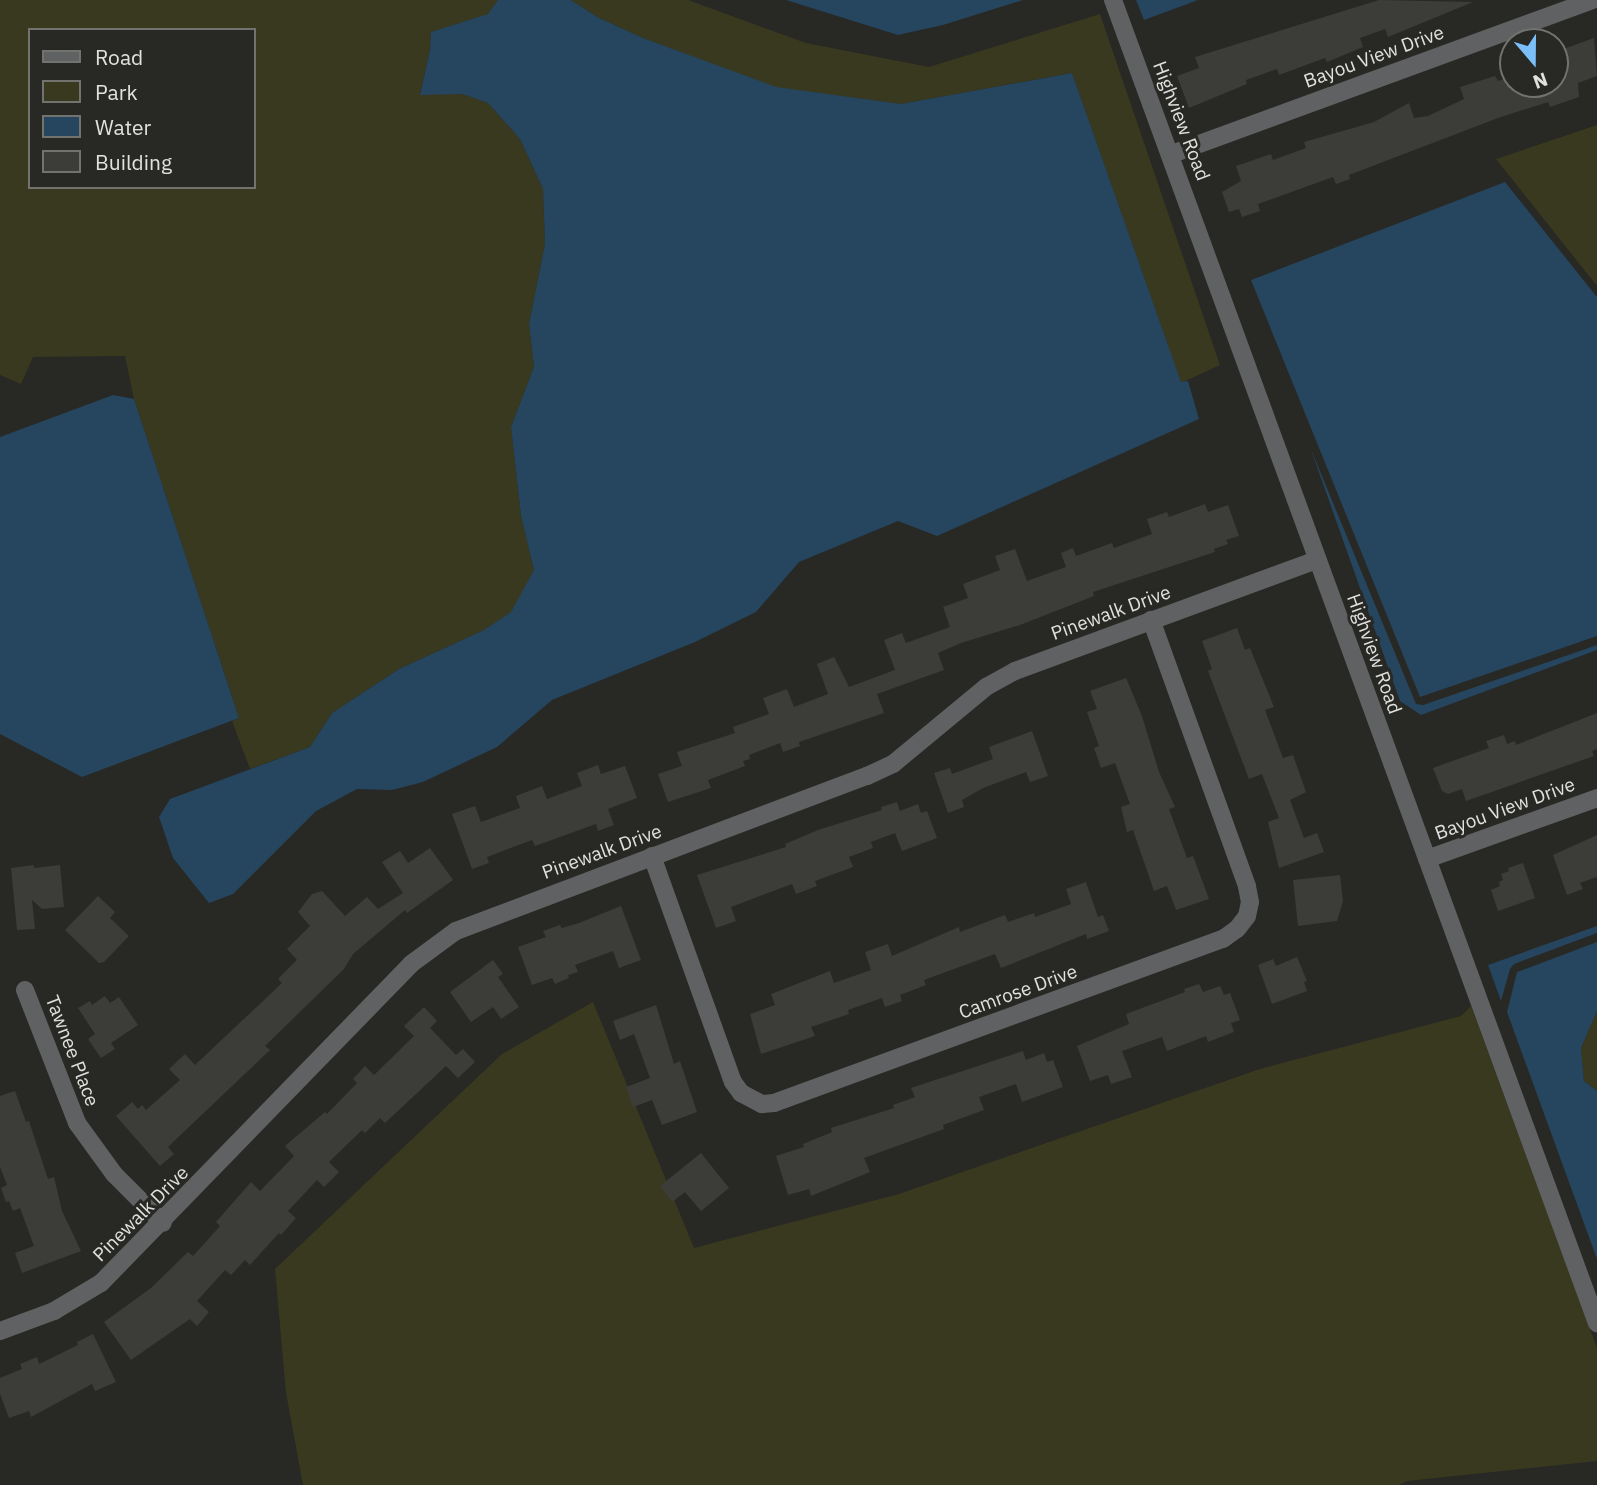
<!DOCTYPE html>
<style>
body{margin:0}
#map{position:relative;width:1597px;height:1485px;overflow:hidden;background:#282824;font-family:"IBM Plex Sans",sans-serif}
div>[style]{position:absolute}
.green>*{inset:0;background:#393920}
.water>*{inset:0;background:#26455e}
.building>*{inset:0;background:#3c3c39}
.minor>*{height:18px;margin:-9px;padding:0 9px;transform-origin:9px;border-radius:9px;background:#5f6162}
span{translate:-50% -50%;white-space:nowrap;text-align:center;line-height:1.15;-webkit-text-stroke:6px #282824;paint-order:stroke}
.street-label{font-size:19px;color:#e1e1de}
.legend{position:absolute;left:28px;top:28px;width:228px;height:161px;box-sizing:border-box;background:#282824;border:2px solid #72726e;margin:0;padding:9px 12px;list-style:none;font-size:21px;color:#e1e1de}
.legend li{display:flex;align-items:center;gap:14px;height:35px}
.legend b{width:35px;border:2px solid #72726e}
.north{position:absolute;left:1499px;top:28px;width:70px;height:70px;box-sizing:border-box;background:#282824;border:2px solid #72726e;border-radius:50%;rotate:160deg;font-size:19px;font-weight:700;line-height:28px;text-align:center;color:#e1e1de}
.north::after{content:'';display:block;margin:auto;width:24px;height:32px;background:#7abff8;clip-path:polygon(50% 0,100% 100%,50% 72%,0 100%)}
</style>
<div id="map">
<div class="green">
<i style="clip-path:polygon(evenodd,0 0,498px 0,489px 14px,431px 32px,430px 50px,420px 94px,462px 94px,488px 103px,520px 139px,543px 189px,545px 244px,529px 324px,534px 367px,511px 427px,521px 516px,534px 570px,512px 612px,484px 630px,399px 669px,332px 713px,310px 747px,250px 769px,232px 721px,239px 718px,134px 399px,125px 356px,33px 357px,21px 384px,0 375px,0 0,30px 30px,254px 30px,254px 187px,30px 187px,30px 30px)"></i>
<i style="clip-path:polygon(571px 0,688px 0,806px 43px,929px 67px,1100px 14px,1220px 365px,1181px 383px,1072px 73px,901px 104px,776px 88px,643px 38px,597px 17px)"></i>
<i style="clip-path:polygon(1597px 125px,1597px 286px,1496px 159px)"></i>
<i style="clip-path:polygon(593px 1002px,694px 1248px,899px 1194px,1260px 1069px,1461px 1016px,1471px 1006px,1597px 1348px,1597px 1461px,1407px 1481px,1399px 1485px,303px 1485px,286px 1393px,275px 1269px,502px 1054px)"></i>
<i style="clip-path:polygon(1597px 1011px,1597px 1091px,1584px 1081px,1581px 1048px)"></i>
</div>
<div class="water">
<i style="clip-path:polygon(498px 0,571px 0,597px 17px,643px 38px,776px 87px,901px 104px,1072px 73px,1181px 382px,1188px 381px,1199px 419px,937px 536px,898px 521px,799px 562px,756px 612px,695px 642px,552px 700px,497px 747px,423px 782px,392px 790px,357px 789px,316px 811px,233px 894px,209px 903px,173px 858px,159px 817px,170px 799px,310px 747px,332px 713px,399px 669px,484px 630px,511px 612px,534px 570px,521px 516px,511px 427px,534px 367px,529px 324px,545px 244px,543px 189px,520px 139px,488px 103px,462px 94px,420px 95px,430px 50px,431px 32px,488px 14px)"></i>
<i style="clip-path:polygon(786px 0,1023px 0,943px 25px,898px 35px)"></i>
<i style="clip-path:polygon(1136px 0,1198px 0,1144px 20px)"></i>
<i style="clip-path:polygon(1505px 182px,1597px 297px,1597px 636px,1420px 697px,1251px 280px)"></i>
<i style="clip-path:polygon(113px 395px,134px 399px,239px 718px,82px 777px,0 734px,0 437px)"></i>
<i style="clip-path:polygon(1310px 447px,1416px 704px,1423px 705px,1597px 645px,1597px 650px,1421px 715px,1400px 701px)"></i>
<i style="clip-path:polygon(1597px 926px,1597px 933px,1514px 964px,1510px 969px,1501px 1001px,1488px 965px)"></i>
<i style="clip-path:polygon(1597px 942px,1597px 1011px,1581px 1048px,1584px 1081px,1597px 1091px,1597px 1259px,1507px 1012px,1517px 972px)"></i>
</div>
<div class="building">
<i style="clip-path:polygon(1379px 0,1473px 2px,1388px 37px,1385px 29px,1360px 38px,1363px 47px,1327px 62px,1325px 58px,1279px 75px,1277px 69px,1246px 80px,1247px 84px,1189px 108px,1177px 76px,1199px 68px,1195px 57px)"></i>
<i style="clip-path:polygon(1594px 38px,1597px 76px,1578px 83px,1579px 97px,1550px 107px,1548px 102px,1498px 118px,1349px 175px,1350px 179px,1336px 184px,1333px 177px,1319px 182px,1258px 204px,1260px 211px,1242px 217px,1239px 209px,1229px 212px,1222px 192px,1241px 181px,1236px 166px,1271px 154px,1273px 160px,1306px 148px,1304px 142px,1374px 122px,1409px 103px,1414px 118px,1428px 116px,1464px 99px,1460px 87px,1495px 76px,1498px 81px,1513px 76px,1513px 84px,1555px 84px,1555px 52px)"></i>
<i style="clip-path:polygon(1205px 504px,1208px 512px,1228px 505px,1239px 536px,1226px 540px,1228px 544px,1214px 549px,1215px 552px,1093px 592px,1094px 596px,1020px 625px,961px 643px,938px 653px,944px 670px,877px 694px,884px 713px,799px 742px,800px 746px,783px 752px,780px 743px,749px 755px,750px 759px,743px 761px,745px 766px,708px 780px,711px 788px,668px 802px,658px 774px,682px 766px,677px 752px,735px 733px,733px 727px,769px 714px,763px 698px,787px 689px,794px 707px,828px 694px,817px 664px,834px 657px,849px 687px,895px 670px,884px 640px,902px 633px,906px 643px,950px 627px,943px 607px,968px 598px,963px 584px,1000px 570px,995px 556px,1015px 549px,1027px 581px,1066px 567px,1061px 553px,1073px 548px,1076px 556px,1112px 543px,1114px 548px,1152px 534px,1147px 519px,1167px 512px,1169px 517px)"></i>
<i style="clip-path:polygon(1237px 628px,1245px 650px,1250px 648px,1274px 707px,1265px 710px,1283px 758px,1293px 755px,1306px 792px,1290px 800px,1304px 838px,1317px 833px,1324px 852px,1279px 868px,1268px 822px,1279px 818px,1262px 774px,1249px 779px,1208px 671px,1212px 669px,1202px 641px)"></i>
<i style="clip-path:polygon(1126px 678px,1142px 716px,1159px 772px,1175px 807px,1169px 809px,1187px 858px,1193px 856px,1209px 899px,1176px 910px,1167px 886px,1154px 891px,1133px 830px,1127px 832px,1121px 807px,1130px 804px,1115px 763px,1101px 768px,1094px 748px,1099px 746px,1087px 712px,1097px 709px,1090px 691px)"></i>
<i style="clip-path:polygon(1597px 713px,1597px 749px,1592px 751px,1594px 756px,1466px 801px,1462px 789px,1448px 794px,1442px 791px,1433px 768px,1489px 748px,1486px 741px,1504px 735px,1507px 744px,1515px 741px,1516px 745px)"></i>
<i style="clip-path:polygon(1032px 731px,1048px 776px,1030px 782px,1026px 772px,983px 788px,962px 800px,964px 807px,948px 813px,934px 773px,950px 768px,952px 774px,993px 759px,989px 747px)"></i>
<i style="clip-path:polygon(598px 765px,601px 774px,625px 766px,637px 798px,608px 809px,614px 825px,598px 831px,596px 824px,535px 846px,532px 840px,487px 857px,489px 863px,472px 869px,452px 814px,475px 806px,481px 822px,520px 808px,516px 796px,542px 786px,547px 799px,582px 786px,577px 773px)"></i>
<i style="clip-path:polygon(897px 802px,900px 811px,918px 804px,921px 813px,927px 811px,937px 838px,902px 851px,895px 833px,871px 842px,873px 848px,849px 857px,853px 867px,815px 881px,817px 886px,796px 894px,792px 884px,731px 907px,736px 921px,716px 928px,697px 875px,786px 847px,785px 844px,818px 830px,882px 810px,881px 807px)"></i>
<i style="clip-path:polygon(1597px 835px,1597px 877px,1580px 883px,1583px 889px,1567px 895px,1553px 855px)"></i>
<i style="clip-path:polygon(430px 848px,453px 880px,407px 913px,405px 910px,353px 954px,344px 969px,265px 1046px,270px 1050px,168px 1147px,174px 1154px,160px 1166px,116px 1116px,132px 1102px,138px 1109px,142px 1105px,146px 1110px,180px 1080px,169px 1069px,185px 1054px,195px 1065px,282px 983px,278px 979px,297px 960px,287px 949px,310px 926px,298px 912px,312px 894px,322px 891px,345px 916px,367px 897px,378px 909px,403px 893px,382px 862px,400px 851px,408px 863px)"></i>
<i style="clip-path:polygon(1523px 863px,1535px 898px,1498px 911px,1491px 890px,1500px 886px,1499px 882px,1503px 880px,1501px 874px,1509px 871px,1508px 868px)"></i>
<i style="clip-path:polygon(34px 865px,34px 868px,60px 865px,64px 907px,42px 909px,32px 900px,35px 929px,17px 930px,11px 868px)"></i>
<i style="clip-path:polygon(1340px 875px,1343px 901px,1337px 921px,1298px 926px,1293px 880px)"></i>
<i style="clip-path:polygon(1086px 882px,1098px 917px,1103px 915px,1109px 931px,1087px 939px,1086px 934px,1001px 968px,995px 954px,924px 980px,926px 985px,900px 995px,902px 1001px,885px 1007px,882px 998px,848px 1010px,849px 1014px,811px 1027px,815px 1036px,761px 1054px,750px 1014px,775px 1005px,771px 994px,830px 971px,834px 983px,871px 970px,865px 952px,888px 944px,892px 956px,959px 927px,960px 932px,1005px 915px,1008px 922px,1034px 913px,1035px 917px,1071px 904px,1066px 889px)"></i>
<i style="clip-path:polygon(98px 896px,115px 912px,110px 918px,129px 936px,104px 962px,99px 963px,65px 930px)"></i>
<i style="clip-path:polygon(621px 906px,641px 960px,619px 968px,613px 951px,575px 965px,578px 972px,568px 975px,569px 978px,555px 984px,552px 978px,532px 985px,518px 947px,546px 937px,543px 931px,560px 925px,562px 928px,579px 923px)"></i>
<i style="clip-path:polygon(1297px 957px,1307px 981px,1304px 982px,1307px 991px,1272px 1004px,1258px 965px,1273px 959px,1276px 966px)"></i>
<i style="clip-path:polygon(493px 960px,503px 974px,498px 977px,519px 1007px,501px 1019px,493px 1007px,471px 1022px,450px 992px)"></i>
<i style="clip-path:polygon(1199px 984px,1203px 992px,1220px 986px,1224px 995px,1230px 993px,1240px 1020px,1231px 1023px,1234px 1032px,1208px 1042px,1206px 1036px,1167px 1051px,1162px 1037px,1122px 1051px,1132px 1077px,1111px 1084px,1108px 1075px,1090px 1081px,1077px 1046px,1129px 1024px,1126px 1014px,1185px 992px,1184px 989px)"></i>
<i style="clip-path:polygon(105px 996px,110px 1003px,119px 997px,138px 1025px,111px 1043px,115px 1049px,101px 1058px,88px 1039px,95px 1034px,78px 1008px,90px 1001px,92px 1005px)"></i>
<i style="clip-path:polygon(656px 1005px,674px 1064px,680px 1061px,697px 1112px,662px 1125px,652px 1100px,633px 1107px,626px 1087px,650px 1078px,634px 1034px,620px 1040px,613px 1021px)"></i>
<i style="clip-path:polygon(424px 1007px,437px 1021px,430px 1028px,456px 1055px,463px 1049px,475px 1062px,458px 1078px,446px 1066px,385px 1123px,380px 1118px,365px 1133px,362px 1130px,329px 1162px,339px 1172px,324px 1187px,317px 1180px,288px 1211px,296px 1218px,281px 1235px,279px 1233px,250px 1265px,245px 1260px,231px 1275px,225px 1270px,197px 1301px,209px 1312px,197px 1326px,190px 1319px,131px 1360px,104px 1322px,151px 1288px,188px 1252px,193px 1256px,220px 1226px,216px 1222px,251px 1182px,260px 1191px,294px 1156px,285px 1146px,325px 1112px,327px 1114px,357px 1083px,353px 1079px,365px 1066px,374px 1075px,414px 1036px,404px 1026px)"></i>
<i style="clip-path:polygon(1023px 1051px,1026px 1060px,1044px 1053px,1047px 1062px,1053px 1060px,1063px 1087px,1022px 1102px,1016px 1084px,979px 1097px,984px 1110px,943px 1125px,944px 1129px,864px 1158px,870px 1172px,811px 1196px,809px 1189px,788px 1195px,776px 1156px,804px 1147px,803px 1144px,832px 1132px,831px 1128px,894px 1108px,893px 1105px,915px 1097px,911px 1088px)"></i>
<i style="clip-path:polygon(15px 1091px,26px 1122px,29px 1121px,48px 1179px,54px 1177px,62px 1211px,81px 1251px,22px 1273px,15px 1253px,34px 1246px,20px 1208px,13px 1211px,9px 1201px,6px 1202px,1px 1188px,7px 1185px,0 1167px,0 1096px)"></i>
<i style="clip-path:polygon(701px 1153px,729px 1188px,701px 1211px,685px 1192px,672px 1202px,660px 1186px)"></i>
<i style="clip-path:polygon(93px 1334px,116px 1382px,95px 1391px,92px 1384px,31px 1417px,29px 1411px,9px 1418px,0 1394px,0 1378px,22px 1369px,20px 1364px,37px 1357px,39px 1364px,78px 1345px,77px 1342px)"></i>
</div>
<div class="minor">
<i style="left:1113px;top:0;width:1409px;rotate:69.91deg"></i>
<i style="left:1172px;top:154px;width:447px;rotate:-20.1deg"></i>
<i style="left:652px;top:856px;width:240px;rotate:70.3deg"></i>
<i style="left:733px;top:1082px;width:14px;rotate:54deg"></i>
<i style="left:741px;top:1093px;width:24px;rotate:28deg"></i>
<i style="left:762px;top:1104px;width:12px;rotate:-5deg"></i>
<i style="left:774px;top:1103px;width:478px;rotate:-20.1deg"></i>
<i style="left:1223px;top:939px;width:17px;rotate:-36deg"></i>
<i style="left:1237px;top:929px;width:16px;rotate:-52deg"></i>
<i style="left:1247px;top:916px;width:14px;rotate:-78deg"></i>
<i style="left:1250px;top:902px;width:16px;rotate:-101deg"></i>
<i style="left:1247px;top:886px;width:283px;rotate:-109.8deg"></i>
<i style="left:1427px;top:859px;width:181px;rotate:-19.7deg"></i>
<i style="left:25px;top:990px;width:143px;rotate:68.6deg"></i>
<i style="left:77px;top:1123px;width:63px;rotate:54deg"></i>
<i style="left:114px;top:1174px;width:69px;rotate:45deg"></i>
<i style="left:0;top:1331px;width:58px;rotate:-20.3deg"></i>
<i style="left:54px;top:1311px;width:55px;rotate:-30.8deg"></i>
<i style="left:101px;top:1283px;width:445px;rotate:-45.8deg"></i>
<i style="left:411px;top:964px;width:56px;rotate:-36.3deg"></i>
<i style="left:456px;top:931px;width:439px;rotate:-20.7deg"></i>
<i style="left:867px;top:776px;width:29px;rotate:-25deg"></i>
<i style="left:893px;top:764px;width:121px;rotate:-39.6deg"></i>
<i style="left:986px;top:687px;width:33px;rotate:-29deg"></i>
<i style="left:1015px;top:671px;width:321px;rotate:-20.2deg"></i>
</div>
<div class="street-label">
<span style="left:1374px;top:57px;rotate:-20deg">Bayou View Drive</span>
<span style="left:1181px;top:121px;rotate:69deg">Highview Road</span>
<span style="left:1111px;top:613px;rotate:-20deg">Pinewalk Drive</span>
<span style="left:1374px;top:654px;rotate:70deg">Highview Road</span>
<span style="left:1505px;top:809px;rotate:-20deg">Bayou View Drive</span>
<span style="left:602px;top:852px;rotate:-20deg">Pinewalk Drive</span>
<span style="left:1018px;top:992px;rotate:-20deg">Camrose Drive</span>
<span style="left:72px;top:1051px;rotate:69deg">Tawnee Place</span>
<span style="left:141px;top:1214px;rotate:-45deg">Pinewalk Drive</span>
</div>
<ul class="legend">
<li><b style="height:9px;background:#5f6162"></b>Road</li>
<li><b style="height:19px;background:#393920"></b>Park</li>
<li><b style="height:19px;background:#26455e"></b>Water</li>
<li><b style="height:19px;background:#3c3c39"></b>Building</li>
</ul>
<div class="north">N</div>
</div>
